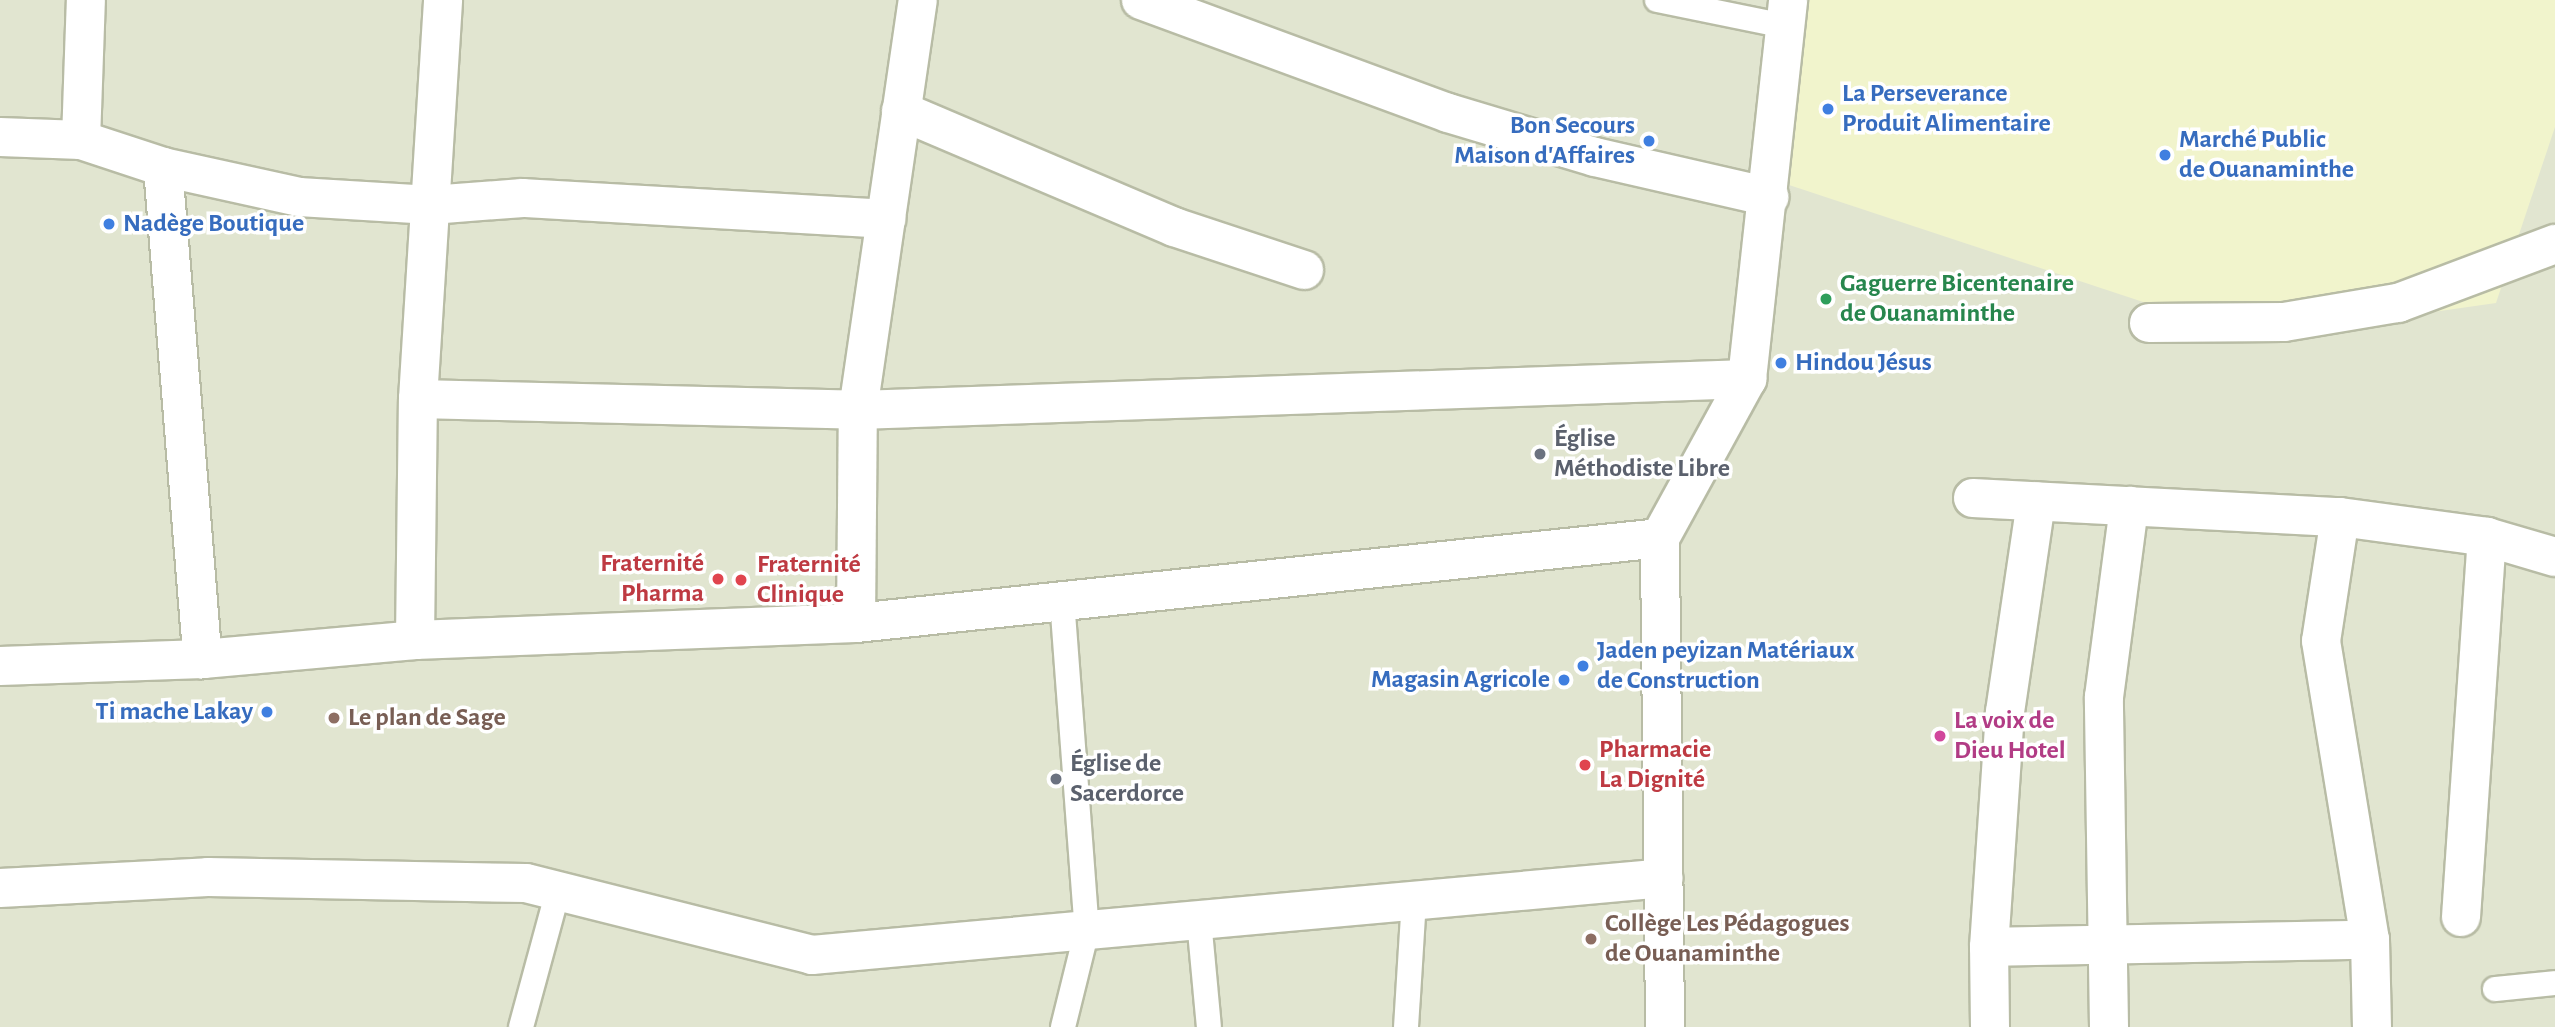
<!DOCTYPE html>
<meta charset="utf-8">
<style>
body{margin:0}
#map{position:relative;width:2555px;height:1027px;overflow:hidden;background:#eef1e2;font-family:"Alegreya Sans",sans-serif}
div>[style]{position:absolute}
.residential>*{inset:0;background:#e1e5d0;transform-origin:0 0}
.commercial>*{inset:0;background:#f1f4cc}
.roads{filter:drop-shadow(2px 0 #b8bca5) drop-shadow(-2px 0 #b8bca5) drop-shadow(0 2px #b8bca5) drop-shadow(0 -2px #b8bca5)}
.lane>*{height:24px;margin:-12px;padding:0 12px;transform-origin:12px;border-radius:12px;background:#fff}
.street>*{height:38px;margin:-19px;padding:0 19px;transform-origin:19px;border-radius:19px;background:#fff}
.dots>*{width:19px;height:19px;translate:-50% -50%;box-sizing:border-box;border:4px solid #fff;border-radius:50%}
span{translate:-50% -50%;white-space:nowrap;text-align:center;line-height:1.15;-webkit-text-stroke:7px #fff;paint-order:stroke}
.shop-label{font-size:26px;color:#366cbe;font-weight:700}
.left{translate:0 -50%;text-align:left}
.right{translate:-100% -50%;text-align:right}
.leisure-label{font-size:26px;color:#27864d;font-weight:700}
.worship-label{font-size:26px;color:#5b616d;font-weight:700}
.health-label{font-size:26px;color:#be3a42;font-weight:700}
.education-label{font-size:26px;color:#785e54;font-weight:700}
.hotel-label{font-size:26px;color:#b23c85;font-weight:700}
</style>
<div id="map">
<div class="residential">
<i style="left:0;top:0;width:2555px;height:1027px"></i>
</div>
<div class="commercial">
<i style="clip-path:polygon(1802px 0,2555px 0,2555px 127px,2496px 303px,2252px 338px,1780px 182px)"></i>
</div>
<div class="roads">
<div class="lane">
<i style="left:1657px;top:0;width:131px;rotate:11.5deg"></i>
<i style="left:1062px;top:600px;width:331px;rotate:85.7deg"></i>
<i style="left:1087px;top:930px;width:100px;rotate:103.9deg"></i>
<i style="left:1199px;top:920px;width:107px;rotate:84.7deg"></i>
<i style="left:2495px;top:989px;width:60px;rotate:-5.7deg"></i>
<i style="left:521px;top:1027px;width:141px;rotate:-74.8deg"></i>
<i style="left:1406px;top:1027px;width:127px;rotate:-86.4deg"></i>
</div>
<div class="street">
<i style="left:1141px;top:0;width:327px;rotate:20.2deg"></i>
<i style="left:1448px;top:113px;width:153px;rotate:16.7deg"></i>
<i style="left:1595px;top:157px;width:179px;rotate:12.9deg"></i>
<i style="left:901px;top:111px;width:297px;rotate:23deg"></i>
<i style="left:1174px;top:227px;width:137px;rotate:18.3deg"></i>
<i style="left:0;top:137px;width:81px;rotate:2.1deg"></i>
<i style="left:81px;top:140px;width:86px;rotate:18.2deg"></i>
<i style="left:163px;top:167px;width:139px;rotate:12.4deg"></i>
<i style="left:299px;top:197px;width:132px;rotate:3.5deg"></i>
<i style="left:431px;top:205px;width:92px;rotate:-4.4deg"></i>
<i style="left:523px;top:198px;width:364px;rotate:3.3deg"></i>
<i style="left:81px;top:140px;width:140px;rotate:-88deg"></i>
<i style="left:163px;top:167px;width:494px;rotate:85.4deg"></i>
<i style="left:2149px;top:323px;width:135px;rotate:-0.4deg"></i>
<i style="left:2284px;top:322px;width:116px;rotate:-9.5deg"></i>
<i style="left:2398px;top:303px;width:168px;rotate:-20.6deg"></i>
<i style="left:418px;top:399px;width:440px;rotate:1.4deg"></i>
<i style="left:858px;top:410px;width:890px;rotate:-2deg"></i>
<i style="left:1973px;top:498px;width:367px;rotate:3deg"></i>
<i style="left:2340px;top:517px;width:148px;rotate:7.7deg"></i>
<i style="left:2487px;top:537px;width:71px;rotate:16.4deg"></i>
<i style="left:2340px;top:517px;width:125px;rotate:98.7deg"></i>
<i style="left:2321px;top:641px;width:303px;rotate:80.7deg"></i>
<i style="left:2370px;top:940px;width:87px;rotate:88.7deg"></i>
<i style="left:856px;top:623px;width:213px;rotate:-89.5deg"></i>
<i style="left:858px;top:410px;width:414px;rotate:-81.7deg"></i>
<i style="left:415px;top:640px;width:241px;rotate:-89.3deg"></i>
<i style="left:418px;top:399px;width:400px;rotate:-86.4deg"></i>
<i style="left:0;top:666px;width:203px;rotate:-2deg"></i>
<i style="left:203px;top:659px;width:213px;rotate:-5.1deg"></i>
<i style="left:415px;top:640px;width:441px;rotate:-2.2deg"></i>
<i style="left:856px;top:623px;width:808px;rotate:-6.03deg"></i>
<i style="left:0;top:888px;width:208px;rotate:-3deg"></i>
<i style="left:208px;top:877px;width:318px;rotate:1.1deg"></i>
<i style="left:526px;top:883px;width:295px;rotate:14.1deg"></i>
<i style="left:812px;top:955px;width:855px;rotate:-5.16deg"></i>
<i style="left:2461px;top:917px;width:381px;rotate:-86.1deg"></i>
<i style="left:1989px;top:947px;width:381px;rotate:-1.1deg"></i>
<i style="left:1665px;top:1027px;width:489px;rotate:-90.6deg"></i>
<i style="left:1660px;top:538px;width:181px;rotate:-61.3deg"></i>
<i style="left:1747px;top:379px;width:381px;rotate:-83.8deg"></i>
<i style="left:1990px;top:1027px;width:80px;rotate:-90.7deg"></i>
<i style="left:1989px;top:947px;width:236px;rotate:-86.1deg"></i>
<i style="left:2005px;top:712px;width:213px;rotate:-81.6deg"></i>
<i style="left:2109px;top:1027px;width:330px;rotate:-90.9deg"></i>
<i style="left:2104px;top:697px;width:193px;rotate:-82.5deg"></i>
</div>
</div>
<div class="dots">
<i style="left:1828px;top:109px;background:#3f7fe0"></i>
<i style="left:1649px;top:141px;background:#3f7fe0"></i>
<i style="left:2165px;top:155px;background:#3f7fe0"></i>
<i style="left:109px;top:224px;background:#3f7fe0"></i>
<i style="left:1826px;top:299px;background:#2e9e5b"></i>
<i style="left:1781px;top:363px;background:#3f7fe0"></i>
<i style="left:1540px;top:454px;background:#6b7280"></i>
<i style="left:718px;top:579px;background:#e0444e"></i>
<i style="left:741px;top:580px;background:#e0444e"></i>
<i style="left:1583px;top:666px;background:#3f7fe0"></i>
<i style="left:1564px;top:680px;background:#3f7fe0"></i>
<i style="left:267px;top:712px;background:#3f7fe0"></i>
<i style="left:334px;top:718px;background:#8d6e63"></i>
<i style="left:1940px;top:736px;background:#d1479c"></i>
<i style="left:1585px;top:765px;background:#e0444e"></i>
<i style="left:1056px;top:779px;background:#6b7280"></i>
<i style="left:1591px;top:939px;background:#8d6e63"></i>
</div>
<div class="shop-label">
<span class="left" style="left:1842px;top:109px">La Perseverance<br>Produit Alimentaire</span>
<span class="right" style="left:1635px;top:141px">Bon Secours<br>Maison d'Affaires</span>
<span class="left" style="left:2179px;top:155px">Marché Public<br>de Ouanaminthe</span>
<span class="left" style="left:123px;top:224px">Nadège Boutique</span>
<span class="left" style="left:1795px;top:363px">Hindou Jésus</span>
<span class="left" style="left:1597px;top:666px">Jaden peyizan Matériaux<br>de Construction</span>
<span class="right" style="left:1550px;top:680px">Magasin Agricole</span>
<span class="right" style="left:253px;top:712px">Ti mache Lakay</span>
</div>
<div class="leisure-label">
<span class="left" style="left:1840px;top:299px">Gaguerre Bicentenaire<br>de Ouanaminthe</span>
</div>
<div class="worship-label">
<span class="left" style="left:1554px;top:454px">Église<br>Méthodiste Libre</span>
<span class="left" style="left:1070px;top:779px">Église de<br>Sacerdorce</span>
</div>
<div class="health-label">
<span class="right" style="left:704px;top:579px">Fraternité<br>Pharma</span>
<span class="left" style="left:757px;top:580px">Fraternité<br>Clinique</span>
<span class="left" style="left:1599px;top:765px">Pharmacie<br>La Dignité</span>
</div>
<div class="education-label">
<span class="left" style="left:348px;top:718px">Le plan de Sage</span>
<span class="left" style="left:1605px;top:939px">Collège Les Pédagogues<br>de Ouanaminthe</span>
</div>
<div class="hotel-label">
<span class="left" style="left:1954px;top:736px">La voix de<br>Dieu Hotel</span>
</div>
</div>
